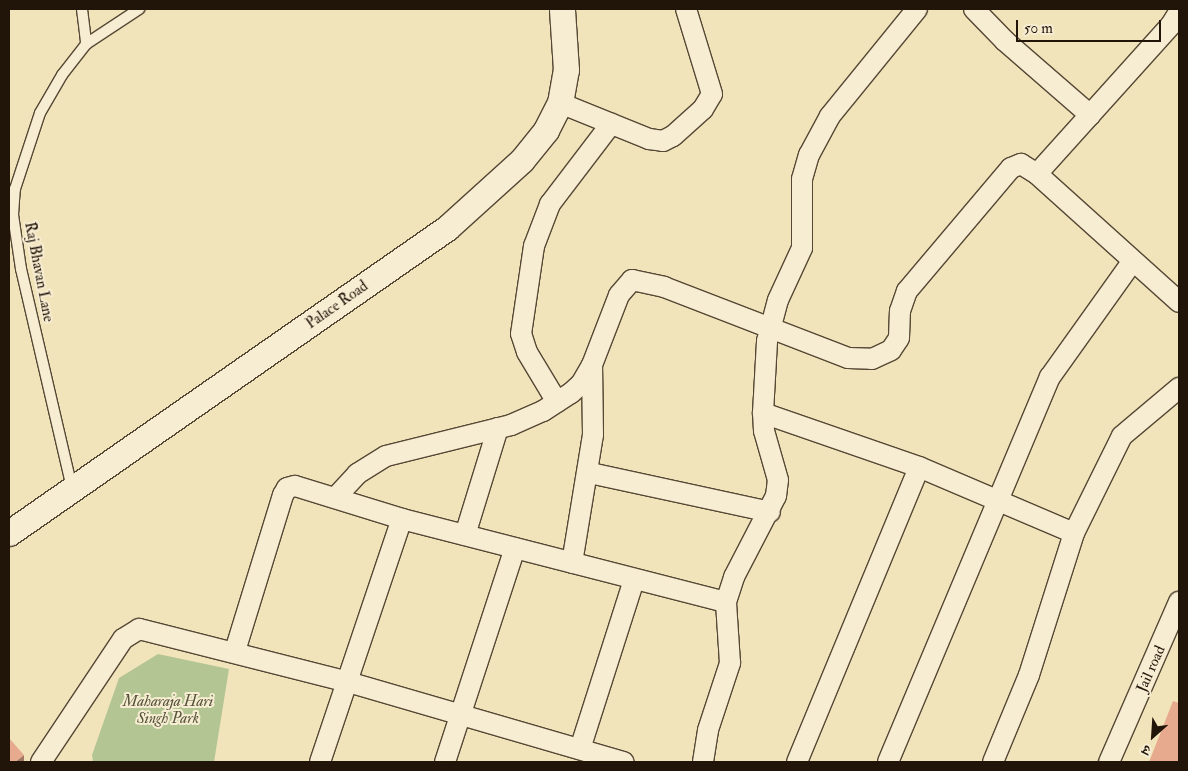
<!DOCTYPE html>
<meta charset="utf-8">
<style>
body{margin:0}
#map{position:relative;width:1188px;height:771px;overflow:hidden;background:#f2e4ba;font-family:"IM FELL Double Pica","Noto Serif Devanagari",serif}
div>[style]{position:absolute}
.green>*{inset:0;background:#b4c594}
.roads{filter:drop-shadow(1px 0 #554835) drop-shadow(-1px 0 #554835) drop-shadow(0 1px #554835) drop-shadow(0 -1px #554835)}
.service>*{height:10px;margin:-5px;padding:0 5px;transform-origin:5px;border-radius:5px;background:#f7edd2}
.minor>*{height:20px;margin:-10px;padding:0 10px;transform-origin:10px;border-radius:10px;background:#f7edd2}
.tertiary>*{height:25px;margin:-12.5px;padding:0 12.5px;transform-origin:12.5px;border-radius:12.5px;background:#f7edd2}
.shaded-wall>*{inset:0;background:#a27763}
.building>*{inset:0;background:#e7aa8e}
span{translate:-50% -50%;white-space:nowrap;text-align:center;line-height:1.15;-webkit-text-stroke:4px #f7edd2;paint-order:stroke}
.street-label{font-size:15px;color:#211409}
.park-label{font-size:15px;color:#54523a;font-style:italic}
.frame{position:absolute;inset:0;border:10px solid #211409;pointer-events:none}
.north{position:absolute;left:1128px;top:711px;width:50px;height:50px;-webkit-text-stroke:4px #f7edd2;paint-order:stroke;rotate:206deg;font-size:14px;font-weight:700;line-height:20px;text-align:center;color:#211409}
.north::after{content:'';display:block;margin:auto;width:18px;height:22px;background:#211409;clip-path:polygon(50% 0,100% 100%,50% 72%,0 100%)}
.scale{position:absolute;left:1016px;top:20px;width:145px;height:22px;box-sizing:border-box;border:2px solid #211409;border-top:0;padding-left:6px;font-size:15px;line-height:18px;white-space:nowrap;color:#211409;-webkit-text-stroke:4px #f7edd2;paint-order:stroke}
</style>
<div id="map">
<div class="green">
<i style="clip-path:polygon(158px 654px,229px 669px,214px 762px,93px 762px,92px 755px,119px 678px)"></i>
</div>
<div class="roads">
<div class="service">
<i style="left:82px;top:9px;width:35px;rotate:83deg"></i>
<i style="left:72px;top:488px;width:225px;rotate:-103.1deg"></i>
<i style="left:21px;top:269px;width:55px;rotate:-98.4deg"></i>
<i style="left:13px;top:215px;width:26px;rotate:-86deg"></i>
<i style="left:15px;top:189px;width:80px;rotate:-71.8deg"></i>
<i style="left:40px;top:113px;width:44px;rotate:-59.9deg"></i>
<i style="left:62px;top:75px;width:39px;rotate:-52deg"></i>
<i style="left:86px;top:44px;width:64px;rotate:-33.4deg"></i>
</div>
<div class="minor">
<i style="left:974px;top:9px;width:45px;rotate:45.9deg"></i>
<i style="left:1005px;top:41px;width:113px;rotate:41deg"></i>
<i style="left:1179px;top:12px;width:15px;rotate:122deg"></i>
<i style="left:1171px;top:25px;width:200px;rotate:132deg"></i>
<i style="left:1037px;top:174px;width:191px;rotate:42deg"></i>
<i style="left:560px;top:103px;width:96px;rotate:22deg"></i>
<i style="left:649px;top:139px;width:14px;rotate:8deg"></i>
<i style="left:663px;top:141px;width:11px;rotate:-27deg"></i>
<i style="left:673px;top:136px;width:40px;rotate:-42deg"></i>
<i style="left:703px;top:109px;width:17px;rotate:-59deg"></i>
<i style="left:712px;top:94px;width:89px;rotate:-107deg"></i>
<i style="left:557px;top:402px;width:58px;rotate:-121deg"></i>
<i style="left:527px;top:352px;width:19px;rotate:-108deg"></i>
<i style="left:521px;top:334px;width:89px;rotate:-81.6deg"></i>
<i style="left:534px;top:246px;width:45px;rotate:-69.1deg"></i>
<i style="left:550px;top:204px;width:101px;rotate:-52.7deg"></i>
<i style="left:763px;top:413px;width:165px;rotate:19.1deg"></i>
<i style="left:919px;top:467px;width:168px;rotate:23.1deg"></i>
<i style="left:1074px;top:533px;width:108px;rotate:-63.7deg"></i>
<i style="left:1122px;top:436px;width:75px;rotate:-40.1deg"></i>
<i style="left:590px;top:473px;width:184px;rotate:12.2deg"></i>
<i style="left:335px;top:498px;width:33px;rotate:-47deg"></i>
<i style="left:357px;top:474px;width:34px;rotate:-32deg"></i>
<i style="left:386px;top:456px;width:129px;rotate:-13.9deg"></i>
<i style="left:511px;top:425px;width:35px;rotate:-24deg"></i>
<i style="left:543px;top:411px;width:33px;rotate:-33deg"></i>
<i style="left:571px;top:393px;width:13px;rotate:-42deg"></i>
<i style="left:581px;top:384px;width:22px;rotate:-60deg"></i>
<i style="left:592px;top:365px;width:75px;rotate:-68.9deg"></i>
<i style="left:619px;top:295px;width:20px;rotate:-49deg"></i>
<i style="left:632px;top:280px;width:33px;rotate:12deg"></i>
<i style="left:664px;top:287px;width:197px;rotate:21.1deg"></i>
<i style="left:848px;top:358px;width:24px;rotate:2deg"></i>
<i style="left:872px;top:359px;width:21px;rotate:-25deg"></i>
<i style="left:891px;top:350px;width:14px;rotate:-56deg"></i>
<i style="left:899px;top:338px;width:27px;rotate:-88deg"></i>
<i style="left:900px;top:311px;width:21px;rotate:-71deg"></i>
<i style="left:907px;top:291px;width:161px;rotate:-49.8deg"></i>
<i style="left:1011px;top:168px;width:11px;rotate:-22deg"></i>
<i style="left:1021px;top:164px;width:19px;rotate:32deg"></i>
<i style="left:465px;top:535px;width:112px;rotate:-72.9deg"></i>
<i style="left:572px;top:563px;width:130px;rotate:-80.7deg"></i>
<i style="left:593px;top:435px;width:70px;rotate:-90.8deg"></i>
<i style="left:235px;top:651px;width:163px;rotate:-72.9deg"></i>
<i style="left:283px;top:495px;width:8px;rotate:-60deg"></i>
<i style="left:287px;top:488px;width:8px;rotate:-14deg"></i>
<i style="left:295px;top:486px;width:112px;rotate:17.1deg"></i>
<i style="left:402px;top:519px;width:334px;rotate:14.4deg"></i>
<i style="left:580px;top:749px;width:177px;rotate:-72.3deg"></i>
<i style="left:41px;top:762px;width:148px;rotate:-56.3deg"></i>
<i style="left:123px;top:639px;width:19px;rotate:-32deg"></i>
<i style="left:139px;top:629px;width:216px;rotate:14.2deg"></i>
<i style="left:348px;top:682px;width:287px;rotate:16.2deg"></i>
<i style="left:320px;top:762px;width:256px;rotate:-71.4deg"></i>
<i style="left:445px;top:762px;width:225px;rotate:-71.9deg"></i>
<i style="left:703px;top:762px;width:32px;rotate:-81deg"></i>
<i style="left:708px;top:730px;width:71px;rotate:-71.8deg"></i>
<i style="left:730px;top:663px;width:61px;rotate:-93.8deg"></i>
<i style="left:726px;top:602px;width:26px;rotate:-72deg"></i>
<i style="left:734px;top:577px;width:91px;rotate:-62.6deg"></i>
<i style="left:776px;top:496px;width:16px;rotate:-83deg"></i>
<i style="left:778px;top:480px;width:51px;rotate:-105.9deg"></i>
<i style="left:764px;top:431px;width:18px;rotate:-93deg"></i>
<i style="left:763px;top:413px;width:72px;rotate:-86.8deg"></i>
<i style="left:767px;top:341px;width:42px;rotate:-75deg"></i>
<i style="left:778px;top:300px;width:57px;rotate:-65.2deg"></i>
<i style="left:802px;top:248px;width:69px;rotate:-90deg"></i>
<i style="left:802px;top:179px;width:25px;rotate:-74deg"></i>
<i style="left:809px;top:155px;width:44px;rotate:-61.7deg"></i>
<i style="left:830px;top:116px;width:138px;rotate:-50.9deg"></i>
<i style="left:797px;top:762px;width:319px;rotate:-67.5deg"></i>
<i style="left:888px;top:762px;width:418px;rotate:-67.2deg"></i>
<i style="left:1050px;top:377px;width:141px;rotate:-54.5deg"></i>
<i style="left:993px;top:762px;width:94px;rotate:-67.5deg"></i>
<i style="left:1029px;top:675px;width:149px;rotate:-72.4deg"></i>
<i style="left:1109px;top:762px;width:175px;rotate:-66.4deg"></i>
</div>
<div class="tertiary">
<i style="left:9px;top:533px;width:534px;rotate:-34.85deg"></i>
<i style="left:447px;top:228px;width:101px;rotate:-42.2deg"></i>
<i style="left:522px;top:160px;width:38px;rotate:-51deg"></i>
<i style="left:546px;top:130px;width:30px;rotate:-63deg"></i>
<i style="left:560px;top:103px;width:34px;rotate:-80deg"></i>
<i style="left:566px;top:70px;width:61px;rotate:-93.8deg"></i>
</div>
</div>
<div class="shaded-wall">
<i style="clip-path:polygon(24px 755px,24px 762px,15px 762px)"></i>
</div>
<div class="building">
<i style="clip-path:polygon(1173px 701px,1179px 703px,1179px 762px,1149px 762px)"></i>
<i style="clip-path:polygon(9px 738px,24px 755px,15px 762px,9px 762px)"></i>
</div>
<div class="street-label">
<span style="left:39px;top:272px;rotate:79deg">Raj Bhavan Lane</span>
<span style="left:337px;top:305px;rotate:-35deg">Palace Road</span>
<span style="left:1151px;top:669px;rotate:-66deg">Jail road</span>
</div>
<div class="park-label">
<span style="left:168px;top:710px">Maharaja Hari<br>Singh Park</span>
</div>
<div class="frame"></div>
<div class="north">उ</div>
<div class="scale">50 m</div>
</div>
